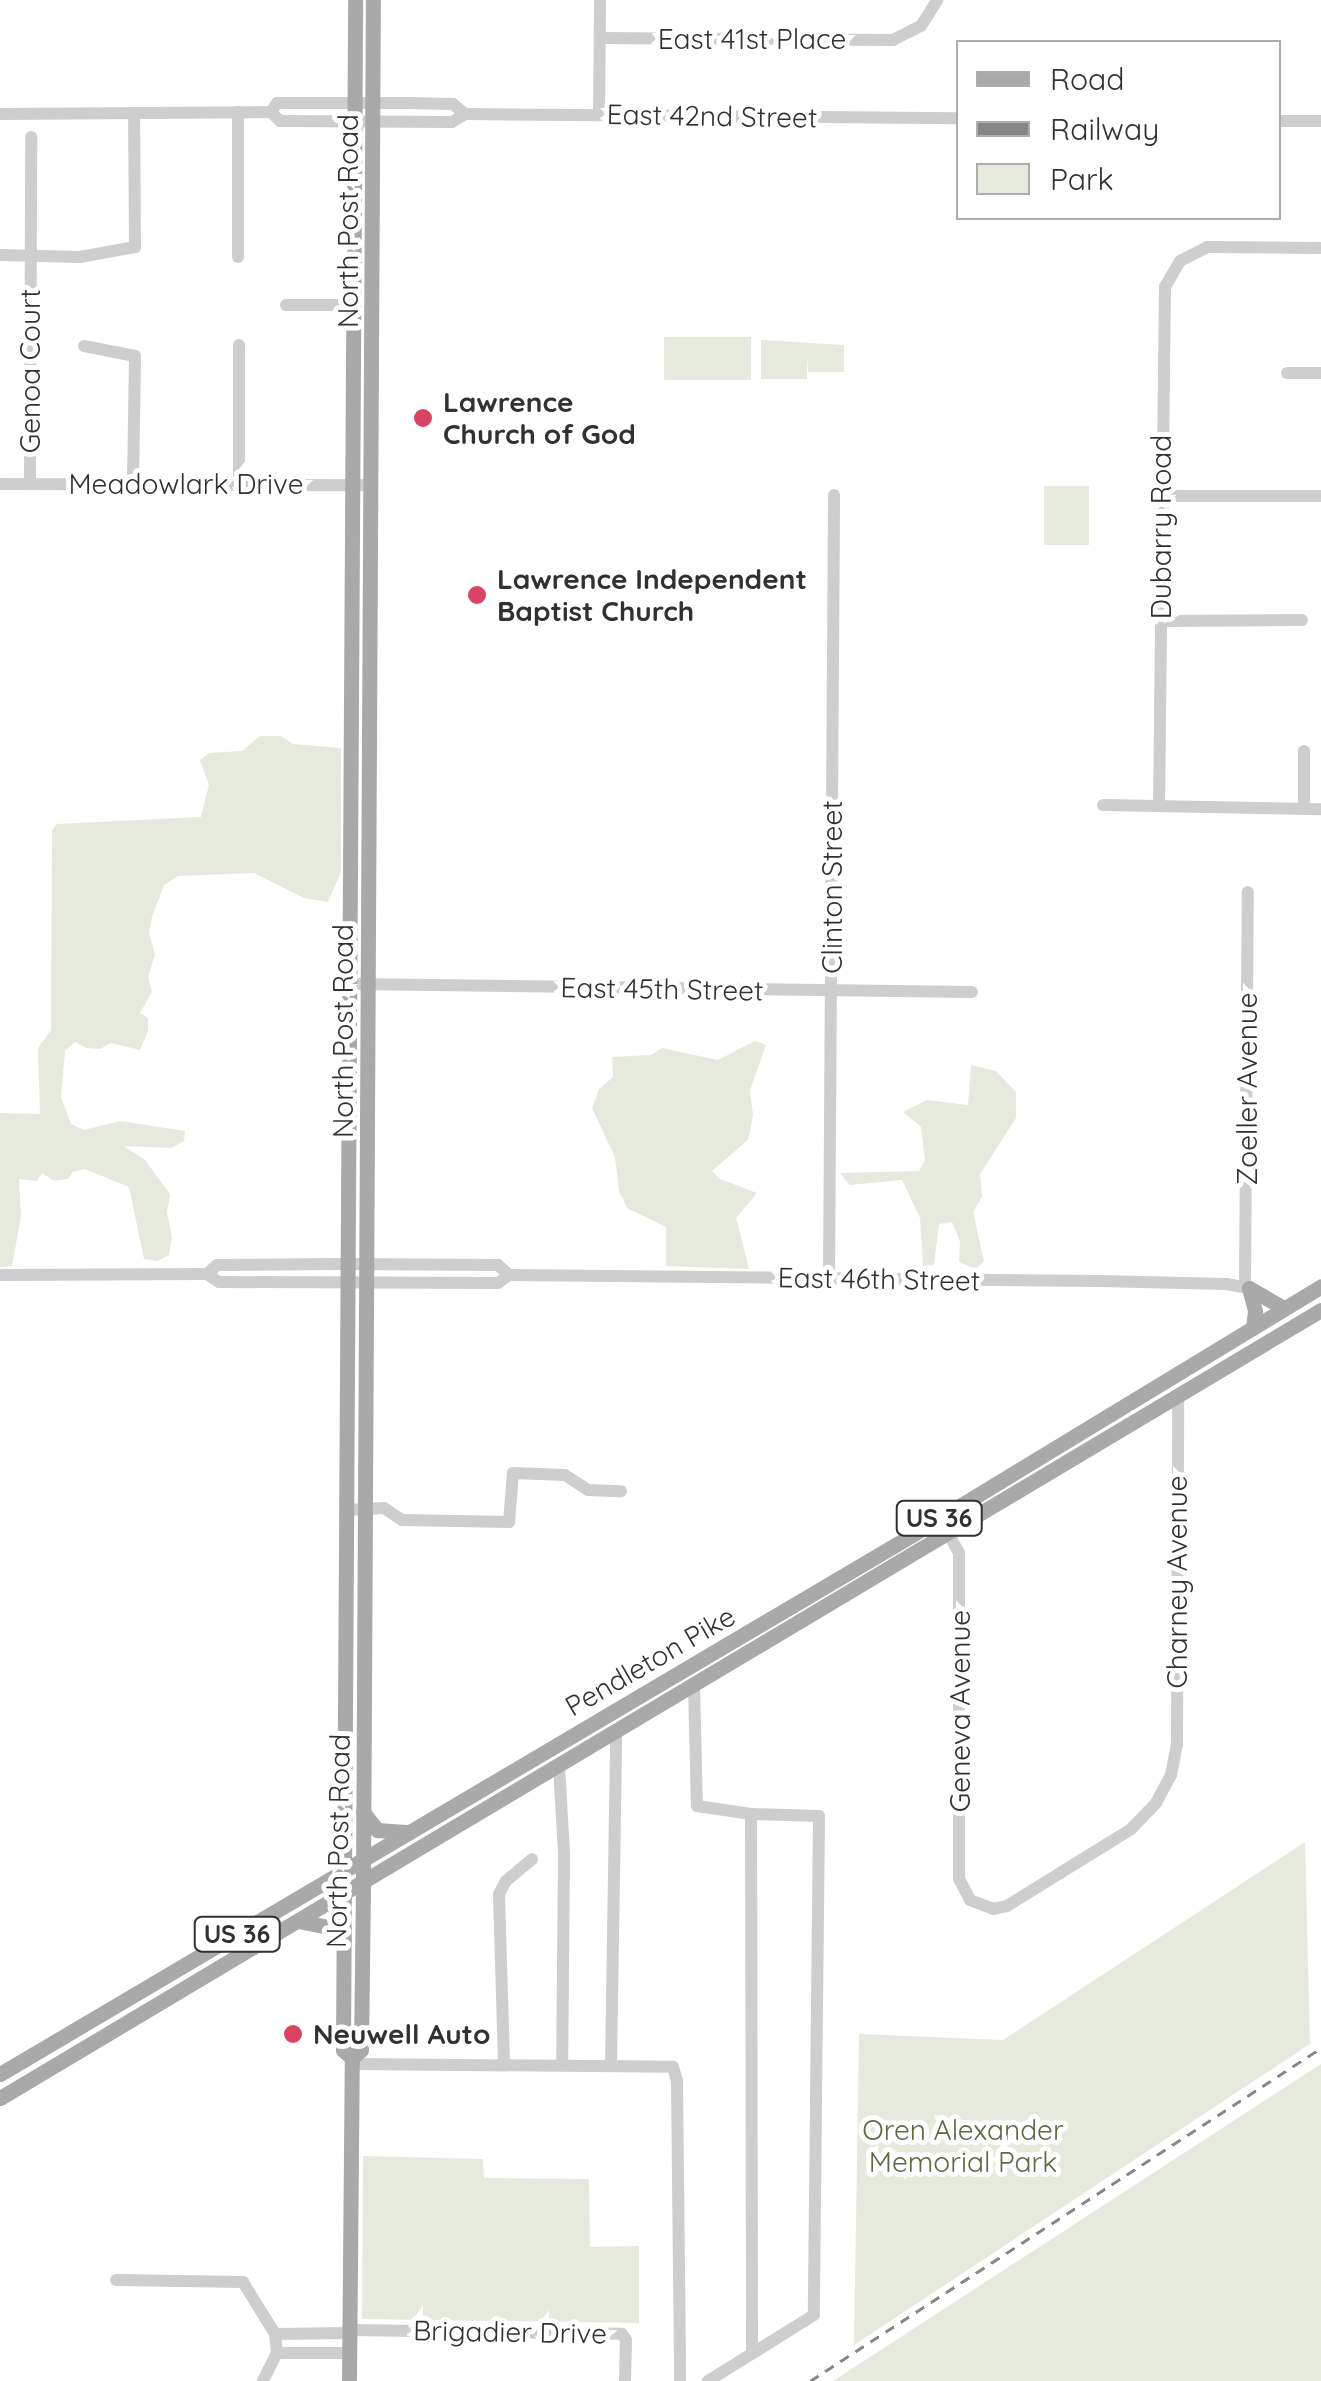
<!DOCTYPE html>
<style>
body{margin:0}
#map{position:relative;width:1321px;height:2381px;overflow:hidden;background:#fff;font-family:Quicksand,sans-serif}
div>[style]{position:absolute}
.green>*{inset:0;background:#e6eade;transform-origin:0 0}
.minor>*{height:12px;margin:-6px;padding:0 6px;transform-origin:6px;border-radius:6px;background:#cecece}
.major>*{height:15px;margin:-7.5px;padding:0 7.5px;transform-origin:7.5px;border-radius:7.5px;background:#a9a9a9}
.rail>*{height:2.5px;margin-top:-1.25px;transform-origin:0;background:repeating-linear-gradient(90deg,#868686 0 10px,transparent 0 18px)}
.dots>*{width:28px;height:28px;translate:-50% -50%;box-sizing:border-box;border:5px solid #fff;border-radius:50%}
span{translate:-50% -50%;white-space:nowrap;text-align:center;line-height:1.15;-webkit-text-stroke:10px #fff;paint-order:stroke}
.shield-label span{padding:2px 8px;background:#fff;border:2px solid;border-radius:8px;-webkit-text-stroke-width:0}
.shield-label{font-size:25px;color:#313131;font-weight:700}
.street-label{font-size:28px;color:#313131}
.poi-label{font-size:28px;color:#313131;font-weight:700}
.left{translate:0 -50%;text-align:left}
.park-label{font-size:28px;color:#5b6a41}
.legend{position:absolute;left:956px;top:40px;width:325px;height:180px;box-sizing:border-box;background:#fff;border:2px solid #adadad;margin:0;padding:12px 18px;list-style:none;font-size:30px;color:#313131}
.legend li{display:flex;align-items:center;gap:20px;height:50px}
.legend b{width:50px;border:2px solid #adadad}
</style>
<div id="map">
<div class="green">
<i style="left:664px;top:337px;width:87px;height:43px"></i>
<i style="clip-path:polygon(761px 340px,844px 345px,844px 372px,808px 372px,807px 355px,807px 379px,761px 379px)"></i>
<i style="left:1044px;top:486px;width:45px;height:59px"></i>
<i style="clip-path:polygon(260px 736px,281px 736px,293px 744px,341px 748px,341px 872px,328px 902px,304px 898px,254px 873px,178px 876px,164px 885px,152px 917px,149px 933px,155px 955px,148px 977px,152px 992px,140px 1013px,148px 1018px,148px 1031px,140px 1050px,111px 1043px,100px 1049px,86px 1048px,75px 1042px,65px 1051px,61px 1097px,71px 1124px,84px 1130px,120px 1121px,185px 1131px,184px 1141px,171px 1148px,124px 1146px,145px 1160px,170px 1194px,167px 1213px,172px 1237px,169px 1255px,158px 1261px,144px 1259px,129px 1187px,85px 1169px,73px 1172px,68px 1179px,54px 1181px,42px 1173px,37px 1181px,19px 1179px,21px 1216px,12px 1266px,0 1267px,0 1113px,40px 1114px,38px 1048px,51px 1030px,52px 830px,57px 824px,201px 817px,209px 785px,200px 760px,209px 753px,242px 751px)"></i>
<i style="clip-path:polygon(755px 1041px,766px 1045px,750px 1090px,753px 1115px,748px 1140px,712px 1171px,720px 1179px,757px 1193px,736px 1218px,749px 1269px,666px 1266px,666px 1227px,627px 1208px,619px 1191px,615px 1157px,592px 1108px,599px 1089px,613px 1077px,612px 1057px,651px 1055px,662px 1048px,718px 1060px)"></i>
<i style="clip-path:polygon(971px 1065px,996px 1071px,1016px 1092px,1016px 1118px,980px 1174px,982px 1197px,973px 1212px,984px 1261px,976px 1269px,959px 1262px,960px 1241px,952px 1222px,939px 1224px,934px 1265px,923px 1266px,920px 1218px,902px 1180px,850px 1185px,840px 1173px,919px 1171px,925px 1161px,921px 1127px,903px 1112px,927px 1100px,968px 1105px)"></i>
<i style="clip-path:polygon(1305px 1842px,1310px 2044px,854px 2345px,859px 2034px,1003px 2040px)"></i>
<i style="clip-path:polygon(1321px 2064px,1321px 2381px,833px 2381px)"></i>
<i style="clip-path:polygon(363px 2156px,483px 2159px,484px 2178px,589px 2179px,590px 2247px,639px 2246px,639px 2323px,362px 2319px)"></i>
</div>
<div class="minor">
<i style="left:600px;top:38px;width:293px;rotate:0.4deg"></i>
<i style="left:893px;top:40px;width:31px;rotate:-27deg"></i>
<i style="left:921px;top:26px;width:31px;rotate:-58deg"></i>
<i style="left:238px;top:112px;width:145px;rotate:90deg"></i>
<i style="left:271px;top:112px;width:11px;rotate:-56deg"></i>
<i style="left:277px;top:103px;width:130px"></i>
<i style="left:407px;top:103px;width:46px;rotate:1.2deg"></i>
<i style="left:453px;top:104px;width:16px;rotate:40deg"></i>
<i style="left:0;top:114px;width:271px;rotate:-0.4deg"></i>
<i style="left:271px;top:112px;width:13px;rotate:45deg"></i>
<i style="left:280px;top:121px;width:172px;rotate:0.3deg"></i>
<i style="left:452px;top:122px;width:15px;rotate:-32deg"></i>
<i style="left:465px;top:114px;width:493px;rotate:0.5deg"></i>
<i style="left:599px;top:115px;width:115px;rotate:-89.5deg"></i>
<i style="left:1278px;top:121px;width:43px"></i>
<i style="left:0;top:255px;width:80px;rotate:1.4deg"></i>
<i style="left:80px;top:257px;width:56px;rotate:-10.3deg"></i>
<i style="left:135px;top:247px;width:134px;rotate:-90.4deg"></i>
<i style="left:286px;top:305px;width:69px"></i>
<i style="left:239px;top:345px;width:140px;rotate:90deg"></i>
<i style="left:84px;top:346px;width:52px;rotate:11.1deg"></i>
<i style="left:135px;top:356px;width:128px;rotate:90.9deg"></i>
<i style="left:1287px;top:373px;width:34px"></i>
<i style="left:0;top:484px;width:372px;rotate:0.2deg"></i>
<i style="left:30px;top:484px;width:347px;rotate:-89.8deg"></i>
<i style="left:1162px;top:496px;width:159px"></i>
<i style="left:1161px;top:621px;width:141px;rotate:-0.4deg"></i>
<i style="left:1103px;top:805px;width:218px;rotate:1.1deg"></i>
<i style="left:1159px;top:806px;width:519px;rotate:-89.34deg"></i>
<i style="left:1165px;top:287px;width:30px;rotate:-60deg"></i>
<i style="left:1180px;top:261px;width:30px;rotate:-27deg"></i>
<i style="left:1207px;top:247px;width:114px;rotate:0.5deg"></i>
<i style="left:1304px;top:809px;width:58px;rotate:-90deg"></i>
<i style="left:351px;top:984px;width:621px;rotate:0.74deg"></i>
<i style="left:207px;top:1274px;width:13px;rotate:-42deg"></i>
<i style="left:217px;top:1265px;width:121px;rotate:-0.5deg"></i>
<i style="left:338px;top:1264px;width:160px;rotate:0.4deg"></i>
<i style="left:498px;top:1265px;width:15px;rotate:42deg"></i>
<i style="left:0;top:1275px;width:207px;rotate:-0.3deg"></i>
<i style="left:207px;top:1274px;width:14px;rotate:34deg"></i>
<i style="left:219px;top:1282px;width:279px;rotate:0.2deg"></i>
<i style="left:498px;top:1283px;width:14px;rotate:-36deg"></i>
<i style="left:509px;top:1275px;width:591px;rotate:0.58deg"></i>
<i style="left:1100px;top:1281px;width:126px;rotate:1.4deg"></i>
<i style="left:1226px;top:1284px;width:23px;rotate:10deg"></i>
<i style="left:829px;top:1279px;width:784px;rotate:-89.63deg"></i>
<i style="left:1245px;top:1286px;width:394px;rotate:-89.6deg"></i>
<i style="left:348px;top:1510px;width:36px;rotate:-3deg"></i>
<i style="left:384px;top:1508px;width:22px;rotate:34deg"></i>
<i style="left:402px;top:1520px;width:107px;rotate:1.1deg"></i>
<i style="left:509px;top:1522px;width:49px;rotate:-85.3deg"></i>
<i style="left:513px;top:1473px;width:52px;rotate:2.2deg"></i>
<i style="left:565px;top:1475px;width:27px;rotate:33deg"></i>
<i style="left:588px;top:1490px;width:33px;rotate:2deg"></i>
<i style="left:943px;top:1524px;width:33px;rotate:61deg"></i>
<i style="left:959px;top:1553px;width:326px;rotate:90deg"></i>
<i style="left:959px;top:1879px;width:24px;rotate:62deg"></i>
<i style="left:970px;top:1900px;width:25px;rotate:21deg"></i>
<i style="left:993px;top:1909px;width:14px;rotate:-12deg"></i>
<i style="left:1007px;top:1906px;width:146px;rotate:-31.8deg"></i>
<i style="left:1131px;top:1829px;width:36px;rotate:-46deg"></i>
<i style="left:1156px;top:1803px;width:32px;rotate:-62deg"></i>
<i style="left:1171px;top:1775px;width:31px;rotate:-79deg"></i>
<i style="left:1177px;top:1745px;width:349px;rotate:-89.8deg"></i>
<i style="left:694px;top:1686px;width:120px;rotate:88.6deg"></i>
<i style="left:697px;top:1806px;width:55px;rotate:8.4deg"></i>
<i style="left:751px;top:1814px;width:68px;rotate:1.7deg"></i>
<i style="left:819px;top:1816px;width:499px;rotate:90.6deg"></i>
<i style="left:814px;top:2315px;width:125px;rotate:148.1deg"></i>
<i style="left:559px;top:1766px;width:88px;rotate:86.7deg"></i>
<i style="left:564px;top:1854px;width:211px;rotate:90.5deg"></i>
<i style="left:751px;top:1814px;width:539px;rotate:89.89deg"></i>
<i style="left:352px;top:2064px;width:321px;rotate:0.5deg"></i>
<i style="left:673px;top:2067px;width:15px;rotate:74deg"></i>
<i style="left:677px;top:2081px;width:300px;rotate:89.4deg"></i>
<i style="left:504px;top:2064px;width:170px;rotate:-91.7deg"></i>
<i style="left:499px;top:1894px;width:15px;rotate:-62deg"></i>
<i style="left:506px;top:1881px;width:34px;rotate:-40deg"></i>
<i style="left:611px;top:2065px;width:333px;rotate:-89.1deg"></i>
<i style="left:116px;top:2280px;width:127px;rotate:0.9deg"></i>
<i style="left:243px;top:2282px;width:61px;rotate:58.4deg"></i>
<i style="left:275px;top:2334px;width:19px;rotate:84deg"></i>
<i style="left:277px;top:2353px;width:31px;rotate:117deg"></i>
<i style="left:349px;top:2330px;width:273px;rotate:0.8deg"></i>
<i style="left:622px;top:2334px;width:7px;rotate:56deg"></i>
<i style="left:626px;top:2340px;width:41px;rotate:91.4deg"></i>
<i style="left:275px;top:2334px;width:74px;rotate:-0.8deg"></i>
<i style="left:277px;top:2353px;width:72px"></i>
</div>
<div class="major">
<i style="left:1249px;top:1288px;width:24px;rotate:75deg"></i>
<i style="left:1255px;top:1311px;width:17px;rotate:97deg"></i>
<i style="left:1249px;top:1288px;width:39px;rotate:30deg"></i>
<i style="left:363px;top:1812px;width:23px;rotate:52deg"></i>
<i style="left:377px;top:1830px;width:32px;rotate:4deg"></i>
<i style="left:298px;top:1921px;width:32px;rotate:11deg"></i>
<i style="left:329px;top:1927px;width:19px;rotate:39deg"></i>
<i style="left:352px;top:2058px;width:12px;rotate:-42deg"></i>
<i style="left:361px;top:2050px;width:165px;rotate:-89.3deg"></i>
<i style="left:363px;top:1885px;width:1885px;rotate:-89.7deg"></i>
<i style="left:0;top:2074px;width:1059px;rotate:-30.58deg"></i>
<i style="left:912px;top:1535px;width:479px;rotate:-31.3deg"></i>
<i style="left:0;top:2098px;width:1538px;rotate:-30.82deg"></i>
<i style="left:349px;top:2381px;width:323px;rotate:-89.5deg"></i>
<i style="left:352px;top:2058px;width:12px;rotate:-138deg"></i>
<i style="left:343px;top:2050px;width:2050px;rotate:-89.66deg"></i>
</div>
<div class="rail">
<i style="left:810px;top:2381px;width:610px;rotate:-33.09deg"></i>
</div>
<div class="dots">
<i style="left:423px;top:418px;background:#d94364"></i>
<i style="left:477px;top:595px;background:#d94364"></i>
<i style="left:293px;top:2034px;background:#d94364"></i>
</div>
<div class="shield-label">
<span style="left:939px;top:1518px">US 36</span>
<span style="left:237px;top:1934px">US 36</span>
</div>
<div class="street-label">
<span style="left:752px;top:39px">East 41st Place</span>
<span style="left:712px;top:116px;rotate:1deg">East 42nd Street</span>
<span style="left:348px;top:221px;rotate:-90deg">North Post Road</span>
<span style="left:30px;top:371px;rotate:-90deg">Genoa Court</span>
<span style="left:186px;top:484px">Meadowlark Drive</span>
<span style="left:1161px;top:527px;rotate:-90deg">Dubarry Road</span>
<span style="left:832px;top:887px;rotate:-90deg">Clinton Street</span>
<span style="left:662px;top:989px;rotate:1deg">East 45th Street</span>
<span style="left:343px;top:1031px;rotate:-90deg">North Post Road</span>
<span style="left:1247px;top:1089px;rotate:-90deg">Zoeller Avenue</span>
<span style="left:879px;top:1279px;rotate:1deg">East 46th Street</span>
<span style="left:1177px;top:1582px;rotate:-90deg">Charney Avenue</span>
<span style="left:650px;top:1661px;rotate:-30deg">Pendleton Pike</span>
<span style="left:960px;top:1711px;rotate:-90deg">Geneva Avenue</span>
<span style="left:338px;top:1841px;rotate:-89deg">North Post Road</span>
<span style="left:510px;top:2332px;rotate:1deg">Brigadier Drive</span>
</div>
<div class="poi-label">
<span class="left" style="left:443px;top:418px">Lawrence<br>Church of God</span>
<span class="left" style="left:497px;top:595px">Lawrence Independent<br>Baptist Church</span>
<span class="left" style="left:313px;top:2034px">Neuwell Auto</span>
</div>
<div class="park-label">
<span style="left:963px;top:2146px">Oren Alexander<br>Memorial Park</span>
</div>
<ul class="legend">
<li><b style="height:12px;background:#a9a9a9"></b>Road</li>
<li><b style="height:12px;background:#868686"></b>Railway</li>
<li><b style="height:28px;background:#e6eade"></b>Park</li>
</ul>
</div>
